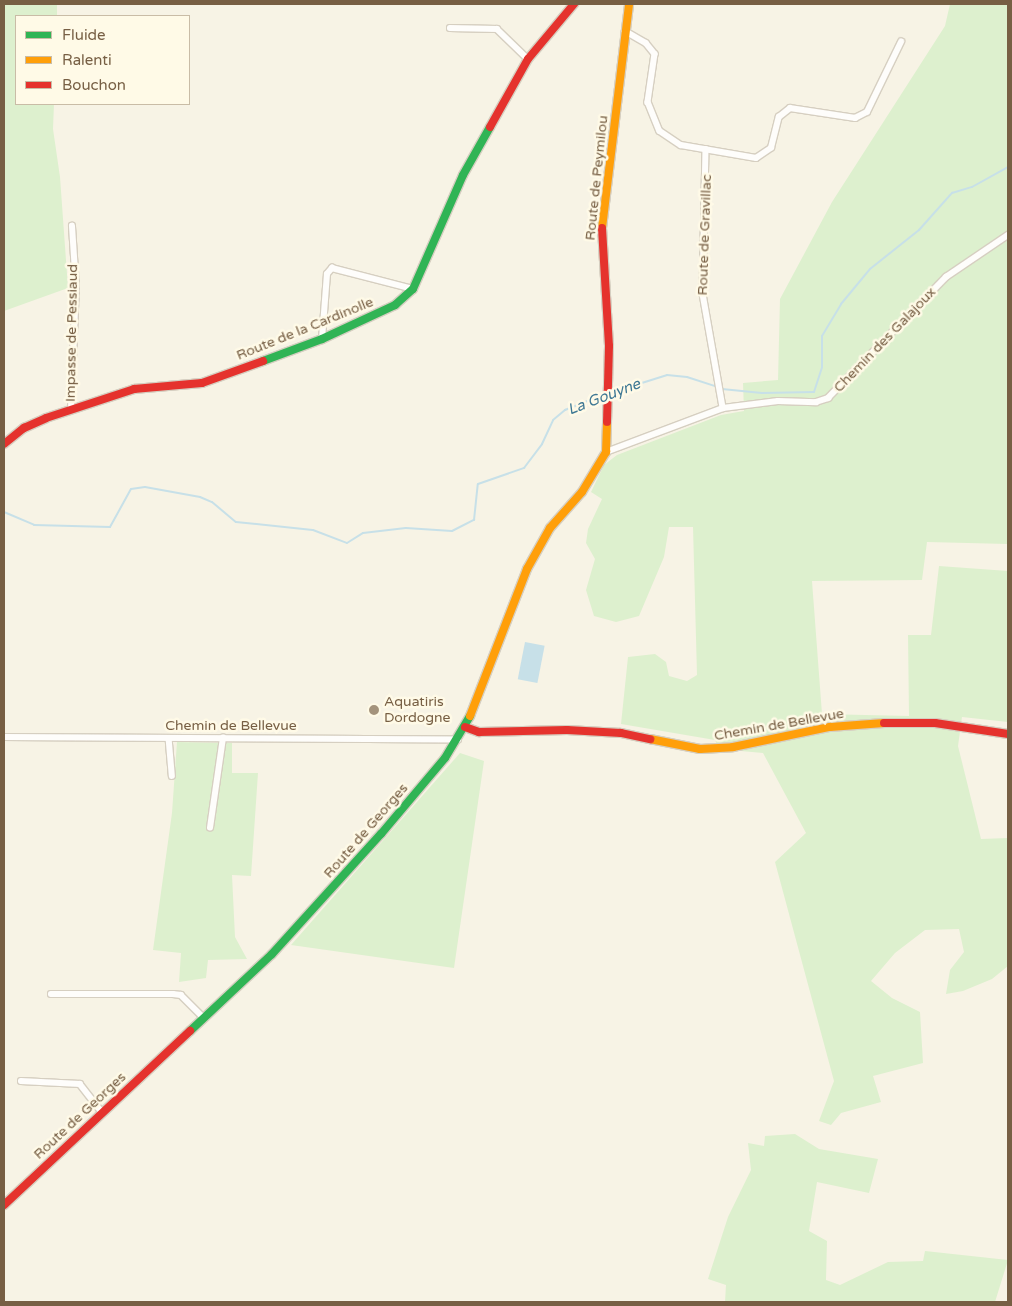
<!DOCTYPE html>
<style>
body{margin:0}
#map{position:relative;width:1012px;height:1306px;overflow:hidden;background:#f7f3e5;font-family:"Varela Round",sans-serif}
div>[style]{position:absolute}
.green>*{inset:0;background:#ddf0ce}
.water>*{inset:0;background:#c7e0e8;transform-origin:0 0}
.stream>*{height:2px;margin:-1px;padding:0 1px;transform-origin:1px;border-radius:1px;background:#c7e0e8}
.roads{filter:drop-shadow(1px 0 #d6cfc1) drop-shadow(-1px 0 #d6cfc1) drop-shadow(0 1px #d6cfc1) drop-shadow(0 -1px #d6cfc1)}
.street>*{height:5.5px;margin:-2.75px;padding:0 2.75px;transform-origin:2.75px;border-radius:2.75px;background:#fefdfb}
.fast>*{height:8px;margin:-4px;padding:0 4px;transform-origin:4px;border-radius:4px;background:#30b455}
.slow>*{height:8px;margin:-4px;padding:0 4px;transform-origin:4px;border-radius:4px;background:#ff9f0a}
.jam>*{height:8px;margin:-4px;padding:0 4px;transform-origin:4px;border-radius:4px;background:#e5322d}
.dots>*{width:14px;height:14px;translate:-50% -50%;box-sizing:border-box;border:2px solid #fffae7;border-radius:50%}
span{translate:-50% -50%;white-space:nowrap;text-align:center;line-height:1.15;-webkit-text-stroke:5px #fffae7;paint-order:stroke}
.street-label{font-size:14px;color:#775f44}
.poi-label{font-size:14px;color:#775f44}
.left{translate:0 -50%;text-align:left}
.water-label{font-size:15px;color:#3f7894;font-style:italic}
.frame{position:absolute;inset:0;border:5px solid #775f44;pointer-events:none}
.legend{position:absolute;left:15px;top:15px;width:175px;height:90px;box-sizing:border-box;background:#fffae7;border:1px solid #c9bca6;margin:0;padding:6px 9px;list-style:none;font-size:15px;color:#775f44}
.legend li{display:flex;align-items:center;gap:10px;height:25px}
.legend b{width:25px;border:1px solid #c9bca6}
</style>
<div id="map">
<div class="green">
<i style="clip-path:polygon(4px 4px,57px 4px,57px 16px,16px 16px,16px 104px,54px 104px,53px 129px,60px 177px,68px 288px,4px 311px)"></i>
<i style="clip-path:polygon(950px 4px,1008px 4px,1008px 544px,927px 542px,922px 580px,812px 581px,822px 714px,909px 716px,908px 635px,931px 635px,939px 566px,1008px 571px,1008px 722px,962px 717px,958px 746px,981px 839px,1008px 838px,1008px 966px,992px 979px,963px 991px,946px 994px,950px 970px,964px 952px,959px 929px,925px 930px,895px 953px,871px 981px,892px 998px,920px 1012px,923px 1063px,873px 1076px,881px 1102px,841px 1113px,831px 1125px,819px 1121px,834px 1081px,775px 862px,806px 833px,763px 753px,719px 749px,715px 740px,621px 724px,628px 657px,655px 654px,666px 662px,669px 676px,687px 681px,697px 675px,693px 527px,669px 527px,664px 557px,639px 616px,616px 622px,594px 616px,586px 590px,595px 559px,586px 543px,588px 529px,602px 499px,591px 492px,604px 465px,617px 455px,721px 415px,744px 411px,743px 383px,778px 380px,780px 299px,832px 202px,945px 26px)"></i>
<i style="clip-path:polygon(177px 742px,232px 743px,232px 773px,258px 773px,251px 876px,232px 875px,235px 937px,247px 959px,208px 960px,206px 978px,179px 982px,181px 953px,153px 950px,172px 813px)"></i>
<i style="clip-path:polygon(460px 753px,484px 761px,454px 968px,291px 945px)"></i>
<i style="clip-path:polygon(795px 1134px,819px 1149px,878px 1159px,869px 1193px,817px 1182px,809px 1231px,827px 1241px,826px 1280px,840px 1285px,888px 1262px,923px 1261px,925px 1251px,1008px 1260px,995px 1302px,725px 1302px,726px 1285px,708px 1279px,728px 1217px,751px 1170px,748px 1143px,764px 1146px,765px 1136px)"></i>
</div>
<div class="water">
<i style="left:525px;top:642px;width:20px;height:38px;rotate:11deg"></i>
</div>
<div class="stream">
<i style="left:722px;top:389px;width:40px;rotate:5.7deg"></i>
<i style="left:762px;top:393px;width:52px;rotate:-1.1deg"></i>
<i style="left:814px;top:392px;width:26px;rotate:-72deg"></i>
<i style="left:822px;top:367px;width:31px;rotate:-90deg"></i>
<i style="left:822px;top:336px;width:37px;rotate:-59deg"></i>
<i style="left:841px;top:304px;width:45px;rotate:-50.4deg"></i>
<i style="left:870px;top:269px;width:63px;rotate:-38.5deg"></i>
<i style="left:919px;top:230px;width:50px;rotate:-48.3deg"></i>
<i style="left:952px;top:193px;width:21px;rotate:-17deg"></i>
<i style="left:972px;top:187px;width:41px;rotate:-29.1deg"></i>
<i style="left:610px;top:393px;width:60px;rotate:-17.5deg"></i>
<i style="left:667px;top:375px;width:20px;rotate:6deg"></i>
<i style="left:687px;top:377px;width:32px;rotate:18deg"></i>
<i style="left:4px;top:512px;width:33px;rotate:23deg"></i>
<i style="left:34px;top:525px;width:76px;rotate:1.5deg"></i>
<i style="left:110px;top:527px;width:43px;rotate:-61.1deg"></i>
<i style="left:131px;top:489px;width:14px;rotate:-8deg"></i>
<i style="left:145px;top:487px;width:56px;rotate:10.3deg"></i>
<i style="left:200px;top:497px;width:13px;rotate:23deg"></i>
<i style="left:212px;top:502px;width:31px;rotate:40deg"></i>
<i style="left:236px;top:522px;width:77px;rotate:5.9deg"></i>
<i style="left:313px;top:530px;width:36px;rotate:21deg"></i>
<i style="left:347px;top:543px;width:19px;rotate:-32deg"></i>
<i style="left:363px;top:533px;width:43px;rotate:-6.6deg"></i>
<i style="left:406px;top:528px;width:46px;rotate:3.7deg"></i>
<i style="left:452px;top:531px;width:25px;rotate:-27deg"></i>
<i style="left:474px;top:520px;width:36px;rotate:-84deg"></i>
<i style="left:478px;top:484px;width:49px;rotate:-19.2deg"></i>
<i style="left:524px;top:468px;width:30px;rotate:-53deg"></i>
<i style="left:542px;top:444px;width:26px;rotate:-65deg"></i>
<i style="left:553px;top:420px;width:16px;rotate:-40deg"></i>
<i style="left:565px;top:410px;width:43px;rotate:-21.8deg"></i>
</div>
<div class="roads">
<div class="street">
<i style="left:450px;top:28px;width:47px;rotate:1.2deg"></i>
<i style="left:497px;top:29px;width:43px;rotate:44.1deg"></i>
<i style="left:625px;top:31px;width:24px;rotate:30deg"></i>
<i style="left:646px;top:43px;width:14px;rotate:51deg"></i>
<i style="left:655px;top:54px;width:49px;rotate:98.3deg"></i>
<i style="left:648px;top:102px;width:31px;rotate:68deg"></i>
<i style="left:660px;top:131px;width:25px;rotate:34deg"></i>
<i style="left:681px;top:145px;width:76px;rotate:9.8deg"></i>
<i style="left:756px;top:158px;width:18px;rotate:-34deg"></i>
<i style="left:771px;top:148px;width:32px;rotate:-76deg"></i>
<i style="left:779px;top:117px;width:14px;rotate:-39deg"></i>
<i style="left:790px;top:108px;width:66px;rotate:8.7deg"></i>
<i style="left:855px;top:118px;width:13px;rotate:-27deg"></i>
<i style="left:867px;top:112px;width:78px;rotate:-64.1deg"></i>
<i style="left:706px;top:149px;width:145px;rotate:91.2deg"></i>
<i style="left:703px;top:294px;width:116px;rotate:80deg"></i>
<i style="left:322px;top:339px;width:65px;rotate:-85.6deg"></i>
<i style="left:327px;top:274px;width:8px;rotate:-50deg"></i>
<i style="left:332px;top:268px;width:84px;rotate:14.5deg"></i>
<i style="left:71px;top:409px;width:122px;rotate:-87.7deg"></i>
<i style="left:76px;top:287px;width:61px;rotate:-93.8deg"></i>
<i style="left:606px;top:452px;width:125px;rotate:-20.6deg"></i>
<i style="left:723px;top:408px;width:55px;rotate:-7.3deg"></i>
<i style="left:778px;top:401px;width:38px;rotate:2deg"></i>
<i style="left:816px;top:402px;width:13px;rotate:-18deg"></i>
<i style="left:828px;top:398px;width:169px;rotate:-45.7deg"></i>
<i style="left:946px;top:277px;width:75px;rotate:-34.1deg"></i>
<i style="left:4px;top:737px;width:454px;rotate:0.3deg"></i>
<i style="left:169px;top:738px;width:38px;rotate:85deg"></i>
<i style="left:210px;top:828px;width:91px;rotate:-81.8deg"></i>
<i style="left:51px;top:994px;width:122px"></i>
<i style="left:173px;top:994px;width:8px;rotate:7deg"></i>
<i style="left:181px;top:995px;width:31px;rotate:45deg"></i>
<i style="left:21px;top:1081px;width:59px;rotate:2.9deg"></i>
<i style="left:80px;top:1084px;width:36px;rotate:52deg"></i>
</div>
<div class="fast">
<i style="left:263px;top:361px;width:63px;rotate:-20.4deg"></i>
<i style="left:322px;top:339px;width:81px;rotate:-25deg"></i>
<i style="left:395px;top:305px;width:24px;rotate:-42deg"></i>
<i style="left:413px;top:289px;width:124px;rotate:-66.3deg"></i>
<i style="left:463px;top:175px;width:55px;rotate:-60.6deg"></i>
<i style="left:190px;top:1031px;width:112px;rotate:-43.2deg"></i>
<i style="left:272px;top:954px;width:162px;rotate:-47.8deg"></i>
<i style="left:381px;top:834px;width:99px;rotate:-49.9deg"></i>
<i style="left:445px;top:758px;width:49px;rotate:-59.2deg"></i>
</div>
<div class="slow">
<i style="left:602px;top:228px;width:226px;rotate:-83.1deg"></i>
<i style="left:470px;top:716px;width:158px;rotate:-68.8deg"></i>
<i style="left:527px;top:569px;width:47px;rotate:-60.7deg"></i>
<i style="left:550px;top:528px;width:48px;rotate:-48.4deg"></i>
<i style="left:582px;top:492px;width:47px;rotate:-59deg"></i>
<i style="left:606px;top:452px;width:30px;rotate:-88deg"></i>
<i style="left:650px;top:739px;width:51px;rotate:11.3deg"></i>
<i style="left:700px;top:749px;width:33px;rotate:-3deg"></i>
<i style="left:733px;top:747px;width:99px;rotate:-11.7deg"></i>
<i style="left:830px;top:727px;width:54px;rotate:-4.2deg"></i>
</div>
<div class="jam">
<i style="left:490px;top:127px;width:78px;rotate:-60.8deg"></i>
<i style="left:528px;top:59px;width:72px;rotate:-50.1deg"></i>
<i style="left:602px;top:228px;width:118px;rotate:86.6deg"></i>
<i style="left:609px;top:346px;width:76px;rotate:91.5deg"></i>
<i style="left:4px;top:444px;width:26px;rotate:-39deg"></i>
<i style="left:24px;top:428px;width:24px;rotate:-24deg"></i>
<i style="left:46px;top:418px;width:93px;rotate:-18.2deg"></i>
<i style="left:134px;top:389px;width:68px;rotate:-5deg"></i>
<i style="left:202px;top:383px;width:65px;rotate:-19.8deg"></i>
<i style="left:884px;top:723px;width:51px"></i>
<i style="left:935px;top:723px;width:74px;rotate:8.6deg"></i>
<i style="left:465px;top:727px;width:15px;rotate:20deg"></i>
<i style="left:479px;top:732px;width:88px;rotate:-1.3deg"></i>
<i style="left:567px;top:730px;width:54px;rotate:3.2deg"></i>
<i style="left:621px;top:733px;width:30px;rotate:12deg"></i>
<i style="left:4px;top:1205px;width:255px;rotate:-43.1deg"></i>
</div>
</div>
<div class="dots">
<i style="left:374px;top:710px;background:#a4937c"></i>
</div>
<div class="street-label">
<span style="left:597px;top:178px;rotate:-84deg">Route de Peymilou</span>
<span style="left:705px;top:235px;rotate:-88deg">Route de Gravillac</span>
<span style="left:305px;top:329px;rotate:-22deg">Route de la Cardinolle</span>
<span style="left:72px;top:333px;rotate:-89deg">Impasse de Pessiaud</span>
<span style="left:885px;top:340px;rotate:-46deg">Chemin des Galajoux</span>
<span style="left:779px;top:725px;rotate:-10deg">Chemin de Bellevue</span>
<span style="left:231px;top:726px">Chemin de Bellevue</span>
<span style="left:366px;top:831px;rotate:-49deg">Route de Georges</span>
<span style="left:80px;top:1116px;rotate:-43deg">Route de Georges</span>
</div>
<div class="poi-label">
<span class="left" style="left:384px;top:710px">Aquatiris<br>Dordogne</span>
</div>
<div class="water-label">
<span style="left:604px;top:397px;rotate:-21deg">La Gouyne</span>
</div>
<div class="frame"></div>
<ul class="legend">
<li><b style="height:6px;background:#30b455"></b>Fluide</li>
<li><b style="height:6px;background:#ff9f0a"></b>Ralenti</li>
<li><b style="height:6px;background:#e5322d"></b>Bouchon</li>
</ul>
</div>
